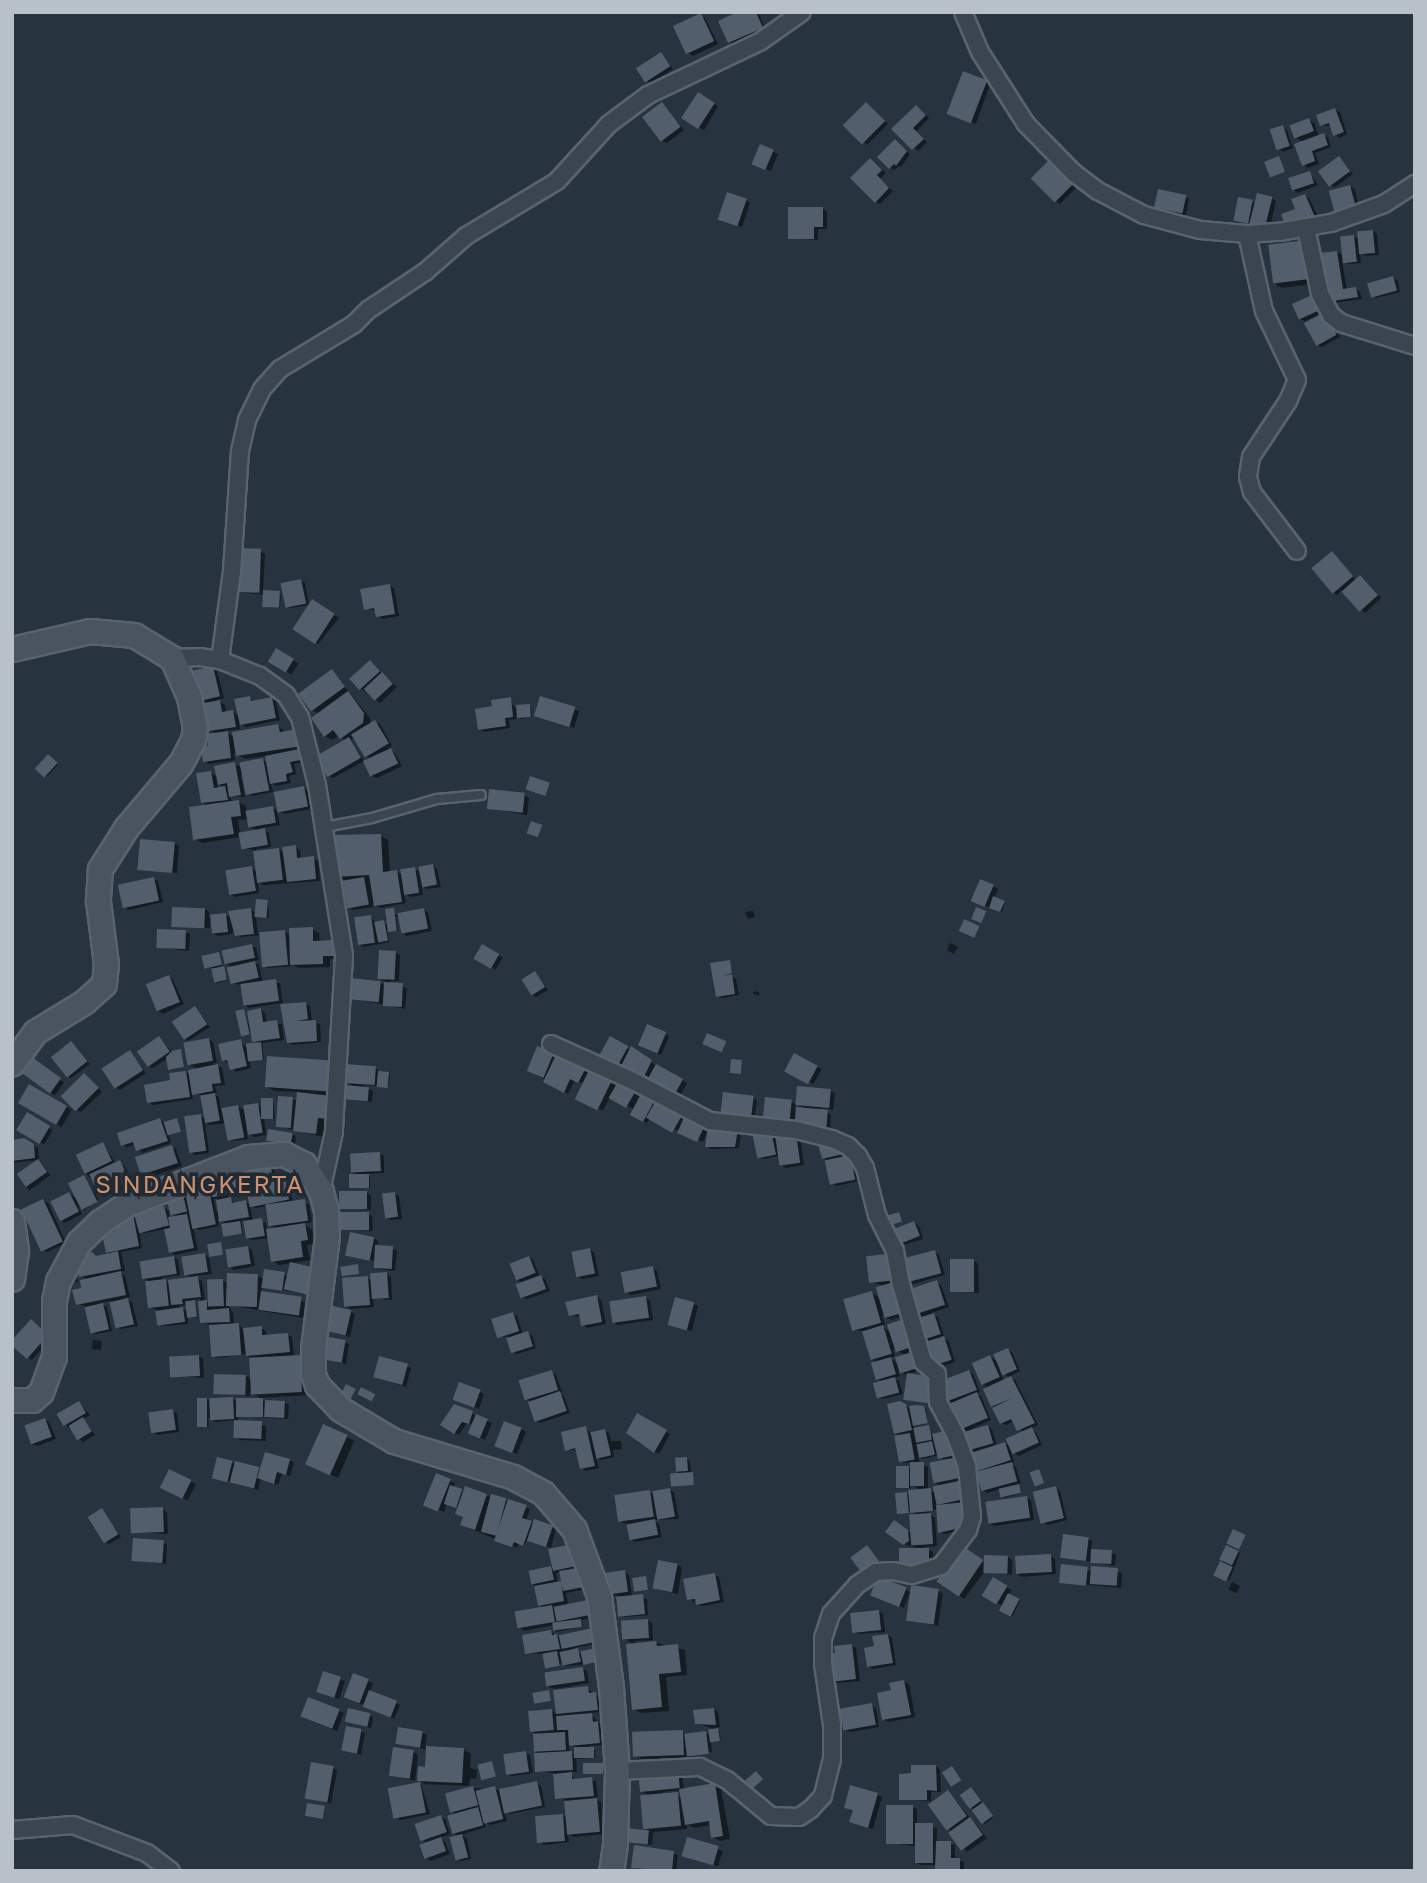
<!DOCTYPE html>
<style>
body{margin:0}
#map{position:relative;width:1427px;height:1883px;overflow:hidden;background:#27333f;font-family:"Golos Text",sans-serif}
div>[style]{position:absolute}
.shadow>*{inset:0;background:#0007;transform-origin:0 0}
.building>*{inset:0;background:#535e6c;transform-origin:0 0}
.roads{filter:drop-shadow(2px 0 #59636c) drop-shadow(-2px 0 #59636c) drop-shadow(0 2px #59636c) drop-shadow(0 -2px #59636c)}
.service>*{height:8px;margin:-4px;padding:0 4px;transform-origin:4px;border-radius:4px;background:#3b454f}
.minor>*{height:16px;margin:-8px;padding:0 8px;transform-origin:8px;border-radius:8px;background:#3b454f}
.secondary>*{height:23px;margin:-11.5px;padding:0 11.5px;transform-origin:11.5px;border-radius:11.5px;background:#4a5461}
span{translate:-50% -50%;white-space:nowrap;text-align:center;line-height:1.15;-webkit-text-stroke:7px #202a34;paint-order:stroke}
.quarter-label{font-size:24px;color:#ce916e;letter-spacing:2px}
.frame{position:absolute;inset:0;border:14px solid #b8c0c9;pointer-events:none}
</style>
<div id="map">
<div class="shadow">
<i style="clip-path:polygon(741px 12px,758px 12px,766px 30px,734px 44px,730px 42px)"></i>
<i style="clip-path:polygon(701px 15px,705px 18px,718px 44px,693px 56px,688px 53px)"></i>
<i style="clip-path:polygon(661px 54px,673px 69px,651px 83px,646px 81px)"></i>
<i style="clip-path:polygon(986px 82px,990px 84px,976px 124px,954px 116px)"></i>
<i style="left:699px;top:95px;width:22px;height:28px;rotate:30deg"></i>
<i style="clip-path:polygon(662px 104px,684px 130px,667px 143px,662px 141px)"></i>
<i style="clip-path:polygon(870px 107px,888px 124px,867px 145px,863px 142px)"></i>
<i style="clip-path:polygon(920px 109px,929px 118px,916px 132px,927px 142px,918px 151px,894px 129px)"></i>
<i style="clip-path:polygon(1335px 110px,1340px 112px,1347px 134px,1339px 138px,1331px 126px,1321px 125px)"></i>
<i style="clip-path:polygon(1309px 120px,1314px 123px,1319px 137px,1328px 137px,1331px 147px,1315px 153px,1319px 164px,1308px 168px,1304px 165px,1303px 142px,1295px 137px)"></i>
<i style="clip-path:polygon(1282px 127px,1287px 130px,1293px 148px,1283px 152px,1279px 149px)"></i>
<i style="clip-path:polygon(899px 144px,910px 154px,901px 167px,899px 166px,894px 170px,890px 168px)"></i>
<i style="clip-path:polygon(761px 146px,778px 154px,771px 171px,759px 166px)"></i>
<i style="clip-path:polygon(1339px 158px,1353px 174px,1335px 187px,1330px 185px)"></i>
<i style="clip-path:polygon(871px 160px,886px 173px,880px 179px,893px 191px,880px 204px,876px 202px)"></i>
<i style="clip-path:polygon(1054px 165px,1076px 188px,1060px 204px,1056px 201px)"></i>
<i style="clip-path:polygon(1310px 173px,1318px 185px,1298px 193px,1294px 190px)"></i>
<i style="clip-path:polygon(1350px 187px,1355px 189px,1359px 209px,1341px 213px,1336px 211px)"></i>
<i style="clip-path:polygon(1305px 196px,1309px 198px,1319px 219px,1292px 229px)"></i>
<i style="clip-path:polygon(1185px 197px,1189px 199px,1186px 216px,1156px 207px)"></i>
<i style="clip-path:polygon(1272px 198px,1276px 201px,1269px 232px,1235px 219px,1252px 202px,1256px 204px)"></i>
<i style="clip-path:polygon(746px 200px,750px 203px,742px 227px,724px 221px)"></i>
<i style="clip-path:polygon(822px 209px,827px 211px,827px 229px,818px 229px,818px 240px,790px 238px)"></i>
<i style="clip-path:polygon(1373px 231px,1377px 234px,1379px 255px,1366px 256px,1360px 253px,1361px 263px,1348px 264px,1342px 261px,1347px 290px,1356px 289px,1360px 292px,1362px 299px,1333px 303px,1329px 301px,1337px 252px,1343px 256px,1354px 237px,1360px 240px)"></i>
<i style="clip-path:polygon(1306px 242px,1319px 283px,1282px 288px,1275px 284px)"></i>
<i style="clip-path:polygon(1393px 278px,1398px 281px,1400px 292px,1376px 298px,1372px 295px)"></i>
<i style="clip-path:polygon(1312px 297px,1340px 337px,1322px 347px,1318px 345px,1312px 318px,1305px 321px,1300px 319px)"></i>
<i style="clip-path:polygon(260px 551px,265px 554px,263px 592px,281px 594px,280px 608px,266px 607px,265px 595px,238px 592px)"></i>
<i style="clip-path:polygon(1332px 553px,1356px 580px,1360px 577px,1364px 579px,1381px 598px,1365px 613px,1342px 590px,1337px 595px,1332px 592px)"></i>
<i style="clip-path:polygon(300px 580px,305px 583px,309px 605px,291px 608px,286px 606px)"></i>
<i style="clip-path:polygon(390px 586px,394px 588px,399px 616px,382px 619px,376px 610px,365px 609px)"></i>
<i style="clip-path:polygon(312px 602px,339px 618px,318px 644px,295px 630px)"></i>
<i style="left:276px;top:650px;width:26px;height:13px;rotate:31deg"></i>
<i style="clip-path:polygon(370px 662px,397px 687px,380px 703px,361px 689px)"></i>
<i style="clip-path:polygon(evenodd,212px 668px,217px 671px,224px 698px,216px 700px,225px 705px,226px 713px,233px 712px,239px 716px,250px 698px,254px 702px,272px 699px,276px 701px,280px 720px,246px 727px,239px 723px,240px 729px,225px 731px,234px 737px,278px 726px,286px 733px,298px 731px,309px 761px,294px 764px,296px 774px,289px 776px,291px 783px,276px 786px,271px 783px,273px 792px,252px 796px,248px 793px,244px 774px,241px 775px,245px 797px,230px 796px,232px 803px,238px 802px,246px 806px,247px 812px,273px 808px,277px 811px,280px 825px,261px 828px,269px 833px,271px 847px,256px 849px,256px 852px,279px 850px,285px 853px,295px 847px,300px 850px,301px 859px,318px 860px,320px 881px,263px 885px,258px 882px,259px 893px,235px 897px,230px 894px,252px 868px,257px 871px,255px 850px,242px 848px,240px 837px,202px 843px,195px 839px,209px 806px,202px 802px,211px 773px,218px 777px,235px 764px,243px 768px,262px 760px,268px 763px,266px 756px,245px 759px,234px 753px,235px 760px,209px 764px,205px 761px,216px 734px,210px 730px,205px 703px,201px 700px,212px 668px,217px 782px,220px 785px,226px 788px,218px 789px,217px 782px,212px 668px,249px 819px,250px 827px,258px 831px,240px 834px,238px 820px,249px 819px)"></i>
<i style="clip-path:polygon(332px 671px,370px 718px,370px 725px,375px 722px,380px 724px,392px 746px,388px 748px,395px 753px,402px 766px,377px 778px,372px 776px,372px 760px,366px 756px,355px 737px,351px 740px,364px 761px,333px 778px,328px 776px,346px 741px,339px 735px,332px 740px,325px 736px,319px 714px,312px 710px)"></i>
<i style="clip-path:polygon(541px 698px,579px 711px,574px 728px,540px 717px)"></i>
<i style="clip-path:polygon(510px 699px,515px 708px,531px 706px,532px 717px,521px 719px,516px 716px,517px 719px,509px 720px,510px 728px,484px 732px,480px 729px,494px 708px)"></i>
<i style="left:48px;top:756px;width:13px;height:16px;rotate:42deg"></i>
<i style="clip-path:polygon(304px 788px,308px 791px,311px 809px,284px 814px,279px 811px)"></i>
<i style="clip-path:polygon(524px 795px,529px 798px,527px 815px,489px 808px)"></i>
<i style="clip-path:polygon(381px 836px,388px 840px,390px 873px,397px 872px,403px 875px,433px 866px,437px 869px,441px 887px,427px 889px,422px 886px,423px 895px,410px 897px,404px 893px,406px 903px,380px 908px,372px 903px,373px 907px,353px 910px,349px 908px,348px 882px,337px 876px)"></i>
<i style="clip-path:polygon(175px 843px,179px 846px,177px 873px,139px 869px)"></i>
<i style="clip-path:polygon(154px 879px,158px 881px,163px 902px,129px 910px,125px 907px)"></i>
<i style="clip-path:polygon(993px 886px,998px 889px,994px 899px,1005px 903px,1002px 912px,978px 903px)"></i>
<i style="clip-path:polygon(268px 901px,269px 918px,256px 917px,258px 934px,284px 932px,291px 935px,312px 929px,319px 933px,320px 942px,333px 942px,340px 946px,341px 959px,330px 959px,330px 967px,299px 968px,291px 964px,292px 966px,268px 968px,263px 966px,261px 935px,241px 937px,236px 935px,234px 925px,232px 934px,218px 936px,213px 933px,212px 920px,210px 920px,210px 928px,173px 926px,205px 909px,209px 912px,209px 917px,226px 915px,232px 918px,251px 910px,257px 913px)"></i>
<i style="clip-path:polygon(393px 910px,396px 915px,424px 910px,428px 912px,432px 931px,407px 936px,402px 933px,399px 917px,396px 917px,398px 931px,387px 929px,389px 942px,364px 947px,360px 945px,371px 917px,376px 924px,389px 925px)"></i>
<i style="clip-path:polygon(745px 912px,753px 911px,755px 917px,748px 919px)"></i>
<i style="clip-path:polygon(185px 932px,190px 934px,189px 951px,158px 947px)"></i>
<i style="clip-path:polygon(950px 943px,958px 947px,954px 954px,947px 950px)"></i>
<i style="clip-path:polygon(252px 946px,256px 948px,259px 960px,253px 961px,259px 965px,263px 983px,280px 983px,283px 1006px,306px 1004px,310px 1006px,312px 1022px,320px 1024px,321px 1042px,293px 1045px,288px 1042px,282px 1003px,249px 1008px,245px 1005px,241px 985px,232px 983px,233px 967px,227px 964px)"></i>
<i style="left:483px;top:946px;width:23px;height:14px;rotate:31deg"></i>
<i style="clip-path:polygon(396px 953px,400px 955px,399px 981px,390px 981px,390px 984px,407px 988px,405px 1009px,350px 998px,381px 983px,386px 986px,388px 983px,379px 978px)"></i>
<i style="clip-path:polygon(218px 954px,228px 980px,217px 983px,212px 968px,206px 968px)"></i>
<i style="clip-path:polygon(729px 962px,733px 974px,728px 974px,736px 979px,739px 995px,722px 998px,718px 996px,715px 979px)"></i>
<i style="clip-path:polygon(535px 973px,548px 990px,536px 997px,532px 994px)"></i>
<i style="clip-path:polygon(169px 977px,173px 980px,184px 1004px,163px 1014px,159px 1011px)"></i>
<i style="left:754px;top:991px;width:6px;height:3px;rotate:18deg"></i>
<i style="clip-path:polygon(195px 1008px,210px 1027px,188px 1041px,184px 1039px)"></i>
<i style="clip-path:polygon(261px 1010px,265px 1013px,267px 1023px,282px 1024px,284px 1040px,262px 1043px,264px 1060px,249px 1060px,251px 1068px,236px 1072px,224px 1060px,240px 1041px,246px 1047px,259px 1044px,254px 1041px,253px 1034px,242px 1035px,244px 1011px,248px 1024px)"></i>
<i style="clip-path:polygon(665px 1034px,669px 1036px,661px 1055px,643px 1047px)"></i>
<i style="clip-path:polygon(159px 1038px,172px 1052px,182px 1052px,184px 1067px,171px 1070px,168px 1058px,153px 1068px,148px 1066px)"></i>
<i style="clip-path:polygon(209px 1039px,213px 1042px,217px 1063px,213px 1063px,222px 1068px,225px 1085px,215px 1086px,217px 1093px,212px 1093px,219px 1097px,221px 1110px,238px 1107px,246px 1111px,257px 1105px,263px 1109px,273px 1100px,275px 1119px,264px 1119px,266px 1135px,254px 1137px,247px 1133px,248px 1139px,233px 1141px,229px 1139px,226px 1123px,210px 1125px,205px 1123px,209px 1153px,195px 1155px,191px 1152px,200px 1116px,205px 1119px,202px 1095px,192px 1093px,193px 1099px,153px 1105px,149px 1102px,185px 1072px,191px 1075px,197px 1069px,189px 1064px)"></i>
<i style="clip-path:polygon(610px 1039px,687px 1083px,680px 1096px,601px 1057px)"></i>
<i style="clip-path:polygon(71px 1043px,90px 1064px,71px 1078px,67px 1076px)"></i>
<i style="clip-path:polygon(538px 1048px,565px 1063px,568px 1056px,737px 1131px,741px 1133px,739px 1148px,711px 1149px,707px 1146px,708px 1130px,703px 1142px,650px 1118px,647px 1123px,632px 1115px,635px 1110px,610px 1097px,603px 1111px,577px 1098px,584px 1084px,575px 1080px,568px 1094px,528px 1069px)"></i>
<i style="clip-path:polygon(130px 1053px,146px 1073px,120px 1090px,115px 1087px)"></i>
<i style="left:795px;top:1055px;width:30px;height:17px;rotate:28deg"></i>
<i style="clip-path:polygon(268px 1058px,337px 1095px,325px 1094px,338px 1101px,336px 1122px,325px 1121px,323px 1137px,277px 1126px,293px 1099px,298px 1102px,299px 1092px,274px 1091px,267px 1086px)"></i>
<i style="left:32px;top:1060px;width:39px;height:16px;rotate:35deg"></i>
<i style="clip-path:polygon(376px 1068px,380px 1073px,390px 1075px,388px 1087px,362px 1085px,373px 1091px,372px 1102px,345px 1098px,356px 1088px,346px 1082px)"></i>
<i style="clip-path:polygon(84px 1075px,102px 1092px,81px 1112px,77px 1110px)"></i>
<i style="left:30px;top:1086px;width:48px;height:20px;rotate:30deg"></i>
<i style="clip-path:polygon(830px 1091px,835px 1093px,833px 1110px,821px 1108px,831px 1115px,830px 1131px,769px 1125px,791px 1102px,796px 1104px,795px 1109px,807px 1110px,797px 1104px)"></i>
<i style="clip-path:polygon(753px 1098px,757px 1100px,754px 1123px,726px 1119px)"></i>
<i style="left:28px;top:1115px;width:29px;height:17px;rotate:31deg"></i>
<i style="clip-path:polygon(160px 1120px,165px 1123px,178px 1120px,181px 1131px,169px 1135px,171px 1143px,142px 1153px,136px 1144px,127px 1147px,122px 1145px)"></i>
<i style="clip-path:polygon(292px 1134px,296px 1137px,295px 1145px,268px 1140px)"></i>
<i style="clip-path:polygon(776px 1135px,776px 1138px,800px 1137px,804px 1165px,786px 1168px,781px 1165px,780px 1156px,763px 1159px,758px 1157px,755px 1136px)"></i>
<i style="clip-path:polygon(24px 1140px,38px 1148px,39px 1160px,12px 1163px,12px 1141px)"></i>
<i style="clip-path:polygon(103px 1144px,116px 1164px,124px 1165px,133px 1183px,104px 1197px,86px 1173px)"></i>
<i style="clip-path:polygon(172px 1147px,176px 1149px,182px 1166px,148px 1178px,143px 1175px)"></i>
<i style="clip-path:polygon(840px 1147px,843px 1163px,847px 1162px,844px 1149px,854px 1159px,859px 1181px,836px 1186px,832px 1183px,826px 1160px,823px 1158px)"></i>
<i style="clip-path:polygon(379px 1153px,384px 1156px,384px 1173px,365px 1174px,370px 1177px,370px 1188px,353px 1188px,360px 1176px,352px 1172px)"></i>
<i style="left:39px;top:1160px;width:19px;height:26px;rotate:54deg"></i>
<i style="clip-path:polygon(evenodd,271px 1169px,275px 1171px,277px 1183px,289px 1184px,293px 1203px,309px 1204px,312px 1222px,303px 1224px,312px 1229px,314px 1244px,307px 1245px,310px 1260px,279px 1265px,272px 1260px,269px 1238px,252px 1240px,247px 1238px,245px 1220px,241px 1221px,243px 1234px,224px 1235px,227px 1224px,218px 1219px,219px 1226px,199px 1230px,193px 1227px,198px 1250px,175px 1255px,170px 1252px,166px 1229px,145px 1233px,139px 1230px,142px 1248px,121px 1252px,125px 1271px,119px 1272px,125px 1276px,130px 1297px,124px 1298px,132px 1302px,138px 1326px,121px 1329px,117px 1327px,111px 1301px,99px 1303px,107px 1307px,112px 1331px,96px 1334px,91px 1332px,85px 1306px,77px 1304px,88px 1280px,81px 1276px,84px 1266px,82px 1256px,108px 1256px,104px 1235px,117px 1232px,132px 1216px,138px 1219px,164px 1208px,171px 1212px,182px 1193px,186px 1196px,208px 1191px,214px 1194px,212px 1186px,228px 1183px,240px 1172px,244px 1187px,227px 1190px,229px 1199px,236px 1204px,246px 1202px,251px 1205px,252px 1187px,247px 1184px,271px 1169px,217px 1198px,219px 1211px,216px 1211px,214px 1199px,217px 1198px,271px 1169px,250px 1205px,256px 1208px,267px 1206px,271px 1226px,277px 1229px,267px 1230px,266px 1223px,253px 1221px,250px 1205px,271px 1169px,169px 1212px,178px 1217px,170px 1219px,169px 1212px)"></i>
<i style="clip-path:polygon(84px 1177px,99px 1200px,84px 1210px,78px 1206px,82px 1214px,65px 1223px,61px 1220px,69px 1194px,79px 1200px)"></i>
<i style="clip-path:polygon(367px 1193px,371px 1195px,371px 1210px,341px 1208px)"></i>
<i style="clip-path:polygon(395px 1194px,399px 1196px,402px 1219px,391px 1220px,387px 1218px)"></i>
<i style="clip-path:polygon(43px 1201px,48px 1203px,66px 1243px,47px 1252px,43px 1250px)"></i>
<i style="clip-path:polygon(368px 1214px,372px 1216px,373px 1231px,342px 1229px)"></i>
<i style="clip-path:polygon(914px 1223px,919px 1226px,923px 1239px,903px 1245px,899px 1243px)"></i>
<i style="clip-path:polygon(374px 1238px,378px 1241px,377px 1246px,397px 1250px,395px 1271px,379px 1269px,375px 1267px,375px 1261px,348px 1255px)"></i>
<i style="clip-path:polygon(248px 1248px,252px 1250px,255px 1266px,234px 1270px,230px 1267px)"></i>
<i style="clip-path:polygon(590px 1250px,594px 1252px,599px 1276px,583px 1279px,578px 1277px)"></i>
<i style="clip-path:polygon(934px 1252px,939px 1255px,945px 1275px,913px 1284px,908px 1281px)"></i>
<i style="clip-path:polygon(evenodd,205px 1255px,209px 1258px,212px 1274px,194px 1276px,202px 1281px,205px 1302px,210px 1302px,222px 1280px,229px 1284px,258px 1276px,264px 1279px,284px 1274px,314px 1296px,262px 1286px,262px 1293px,305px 1302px,303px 1318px,228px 1305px,233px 1313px,234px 1325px,239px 1324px,243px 1330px,261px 1328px,266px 1331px,266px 1337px,287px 1335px,292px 1337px,294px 1357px,307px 1361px,309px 1395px,260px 1398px,250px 1392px,250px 1396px,216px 1393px,246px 1376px,252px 1380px,251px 1358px,245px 1354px,218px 1358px,213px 1356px,211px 1325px,201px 1322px,200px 1299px,192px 1300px,196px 1303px,198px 1318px,188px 1317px,188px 1324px,162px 1326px,158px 1324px,157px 1310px,150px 1307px,152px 1283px,143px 1278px,173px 1257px,178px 1260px,180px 1275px,161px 1278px,170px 1284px,193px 1279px,186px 1274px,205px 1255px,187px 1305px,188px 1312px,179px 1306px,187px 1305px)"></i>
<i style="clip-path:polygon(evenodd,887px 1256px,891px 1258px,907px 1315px,891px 1320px,882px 1315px,885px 1325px,881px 1326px,917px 1349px,911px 1350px,919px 1355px,924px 1369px,906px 1375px,898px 1371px,900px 1376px,894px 1378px,899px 1381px,903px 1394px,883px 1399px,879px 1397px,883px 1382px,878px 1379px,879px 1363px,873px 1360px,864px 1331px,853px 1330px,872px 1293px,880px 1298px,886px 1286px,871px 1282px,887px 1256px,893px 1349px,905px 1355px,899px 1364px,889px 1358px,895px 1356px,893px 1349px)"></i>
<i style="clip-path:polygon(529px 1257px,533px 1260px,540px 1277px,545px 1279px,550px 1291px,527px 1299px,522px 1297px,523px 1283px,517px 1280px)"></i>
<i style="clip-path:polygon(974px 1261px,978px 1264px,979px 1293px,952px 1291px)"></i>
<i style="clip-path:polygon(653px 1268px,657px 1271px,661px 1289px,631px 1295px,627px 1293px)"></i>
<i style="clip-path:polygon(69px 1274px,76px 1274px,78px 1282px,71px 1282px)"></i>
<i style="clip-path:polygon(386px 1274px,391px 1277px,392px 1300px,373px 1298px,374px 1307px,351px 1309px,346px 1306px,367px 1278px,372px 1281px)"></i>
<i style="clip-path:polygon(936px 1282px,941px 1285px,949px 1307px,931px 1313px,938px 1317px,944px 1336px,941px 1337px,949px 1341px,955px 1362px,938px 1368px,933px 1342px,925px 1338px,924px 1318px,917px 1314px)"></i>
<i style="clip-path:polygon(597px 1297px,601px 1299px,606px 1324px,587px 1328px,583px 1325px,581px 1317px,570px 1315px)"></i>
<i style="clip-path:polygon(646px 1298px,650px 1301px,653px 1320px,618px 1325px,613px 1322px)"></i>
<i style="clip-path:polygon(693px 1304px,698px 1306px,692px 1331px,670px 1325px)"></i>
<i style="clip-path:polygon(351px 1312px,355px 1314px,350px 1337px,326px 1331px)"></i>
<i style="clip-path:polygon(513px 1314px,517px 1316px,523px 1334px,532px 1335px,536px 1348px,517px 1354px,513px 1352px,508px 1337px,498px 1336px)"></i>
<i style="clip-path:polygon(35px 1324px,51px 1338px,32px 1360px,28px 1357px)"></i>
<i style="left:93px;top:1340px;width:9px;height:9px;rotate:6deg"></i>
<i style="clip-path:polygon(345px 1342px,349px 1344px,346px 1364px,320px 1357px)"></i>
<i style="clip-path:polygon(1007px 1350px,1012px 1352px,1020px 1371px,1009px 1377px,1000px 1371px,1004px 1381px,1011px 1378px,1015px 1380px,1038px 1425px,1030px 1429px,1036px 1432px,1042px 1445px,1019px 1456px,1011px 1451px,1014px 1462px,1010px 1463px,1016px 1467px,1021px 1483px,1016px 1485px,1021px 1493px,1004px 1498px,1000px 1489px,987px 1493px,983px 1490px,982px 1473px,976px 1469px,971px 1451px,958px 1430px,952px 1404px,947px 1401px,969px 1372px,973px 1374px,980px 1392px,977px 1394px,981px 1396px,991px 1420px,971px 1429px,972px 1431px,987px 1426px,992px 1429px,997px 1446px,1005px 1444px,1012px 1447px,1024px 1433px,1014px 1421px,1006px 1425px,1001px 1423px,985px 1390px,989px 1388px,983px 1384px,990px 1357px,999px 1362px)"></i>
<i style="clip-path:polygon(199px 1356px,203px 1359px,204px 1378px,172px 1376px)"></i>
<i style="clip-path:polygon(407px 1366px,411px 1368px,406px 1387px,375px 1377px)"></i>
<i style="clip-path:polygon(552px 1372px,556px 1375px,562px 1392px,559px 1393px,564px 1396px,570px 1413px,540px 1423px,535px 1420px,532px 1402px,527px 1399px)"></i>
<i style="clip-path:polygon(480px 1392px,484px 1394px,479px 1409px,460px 1402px)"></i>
<i style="clip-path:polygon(206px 1399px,284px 1402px,289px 1405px,288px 1419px,238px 1416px,238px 1422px,266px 1426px,266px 1441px,240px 1440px,236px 1437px,236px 1420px,216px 1422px,208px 1417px,209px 1427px,202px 1427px)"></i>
<i style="clip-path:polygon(79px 1403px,90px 1415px,83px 1419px,95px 1435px,83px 1442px,66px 1425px)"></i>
<i style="clip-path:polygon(evenodd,900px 1403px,911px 1409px,926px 1409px,928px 1423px,914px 1426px,915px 1430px,928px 1427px,932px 1436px,944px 1433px,962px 1461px,969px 1529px,944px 1534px,940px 1531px,937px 1509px,928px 1513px,935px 1518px,937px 1546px,923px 1547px,933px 1552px,933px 1563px,905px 1570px,921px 1550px,904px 1544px,899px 1525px,912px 1534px,919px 1516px,910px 1511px,899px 1513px,907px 1494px,910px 1496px,922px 1491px,911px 1484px,911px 1488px,899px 1487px,909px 1468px,912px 1470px,912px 1463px,900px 1462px,901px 1436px,895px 1433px,900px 1403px,939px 1455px,945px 1461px,933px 1482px,941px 1486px,936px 1493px,928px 1490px,928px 1467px,920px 1464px,918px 1456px,922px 1459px,939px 1455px)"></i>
<i style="clip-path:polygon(455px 1406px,492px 1423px,485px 1440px,474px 1435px,473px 1425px,467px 1423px,459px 1435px,443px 1424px)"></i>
<i style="clip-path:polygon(172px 1411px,177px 1413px,179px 1432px,157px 1435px,153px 1432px)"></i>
<i style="clip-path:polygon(638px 1416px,670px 1434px,659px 1454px,637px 1442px)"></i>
<i style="clip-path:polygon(45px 1420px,49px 1422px,56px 1439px,37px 1446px,33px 1444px)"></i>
<i style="clip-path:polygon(585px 1428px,591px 1434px,605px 1431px,609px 1433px,611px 1441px,621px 1441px,622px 1449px,613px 1450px,614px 1457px,601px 1460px,596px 1457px,599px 1468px,586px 1471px,582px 1468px,578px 1451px,567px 1449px)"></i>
<i style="clip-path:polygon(521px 1429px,526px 1432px,517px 1454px,502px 1448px)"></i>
<i style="clip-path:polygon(347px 1437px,354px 1441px,338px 1478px,314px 1467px)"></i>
<i style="clip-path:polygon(677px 1459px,689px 1460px,694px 1485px,673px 1485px,678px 1475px)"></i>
<i style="clip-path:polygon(290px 1460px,294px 1463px,290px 1476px,282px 1473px,278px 1485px,261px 1478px,258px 1490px,214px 1477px,232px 1463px,261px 1471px)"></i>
<i style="left:170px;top:1471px;width:29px;height:18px;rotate:27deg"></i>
<i style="clip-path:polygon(437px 1476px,455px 1483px,453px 1488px,464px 1492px,505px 1500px,530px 1509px,526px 1521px,556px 1529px,551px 1548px,527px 1539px,525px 1545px,519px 1543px,517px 1548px,467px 1527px,459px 1508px,447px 1503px,444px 1512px,430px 1507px)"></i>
<i style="clip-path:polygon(1055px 1488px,1060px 1491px,1067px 1520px,1047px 1525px,1043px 1522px)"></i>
<i style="clip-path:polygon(670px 1490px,674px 1492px,679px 1519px,653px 1520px,659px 1524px,662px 1537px,635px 1542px,631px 1539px,628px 1524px,621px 1522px,650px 1492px,655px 1495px)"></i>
<i style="clip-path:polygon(1027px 1498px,1031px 1500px,1034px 1520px,995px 1526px,990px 1524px)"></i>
<i style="clip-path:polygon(162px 1509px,167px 1512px,168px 1534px,133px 1532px)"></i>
<i style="clip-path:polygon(102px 1510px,121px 1537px,109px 1544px,105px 1542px)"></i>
<i style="clip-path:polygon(1088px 1539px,1092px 1541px,1091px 1551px,1116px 1554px,1115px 1566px,1062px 1557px)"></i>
<i style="clip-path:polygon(163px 1542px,167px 1545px,166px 1564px,133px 1560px)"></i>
<i style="clip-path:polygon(evenodd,568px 1546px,587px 1589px,566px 1593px,568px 1605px,588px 1602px,595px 1617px,582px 1620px,583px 1627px,556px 1632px,554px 1625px,524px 1631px,520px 1628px,546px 1609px,539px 1605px,530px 1571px,554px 1567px,568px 1546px,561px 1572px,563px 1582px,558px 1583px,556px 1573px,561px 1572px)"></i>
<i style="left:1227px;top:1548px;width:14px;height:29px;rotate:21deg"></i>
<i style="clip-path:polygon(969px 1551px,986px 1564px,1008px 1557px,1012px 1560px,1012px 1575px,985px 1571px,964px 1599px,937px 1580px)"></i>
<i style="clip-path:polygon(1050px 1556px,1055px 1559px,1056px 1574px,1022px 1577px,1018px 1575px)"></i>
<i style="clip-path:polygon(678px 1565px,682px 1568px,678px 1594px,655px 1589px)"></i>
<i style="clip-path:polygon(1093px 1568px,1122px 1573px,1121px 1588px,1061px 1582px,1087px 1569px,1092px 1572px)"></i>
<i style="clip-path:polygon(625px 1572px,629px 1575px,632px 1597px,647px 1599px,648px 1615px,625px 1617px,620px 1615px,618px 1596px,609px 1594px)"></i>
<i style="clip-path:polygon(714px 1575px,719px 1577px,724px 1602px,702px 1606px,689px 1599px)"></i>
<i style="clip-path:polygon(994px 1580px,1012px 1590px,1009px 1595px,1020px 1601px,1012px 1617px,1001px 1611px,1003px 1606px,985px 1596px)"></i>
<i style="left:1232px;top:1582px;width:9px;height:8px;rotate:27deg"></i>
<i style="clip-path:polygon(906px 1589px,910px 1592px,904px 1608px,877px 1597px)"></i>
<i style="clip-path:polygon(939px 1591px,943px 1594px,938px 1626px,908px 1620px)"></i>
<i style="clip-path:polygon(879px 1611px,883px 1614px,885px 1632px,858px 1634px,854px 1632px)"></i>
<i style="clip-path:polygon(647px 1620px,652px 1623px,653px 1640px,635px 1641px,636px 1645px,656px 1643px,685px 1650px,687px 1675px,666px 1677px,669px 1711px,641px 1713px,634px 1709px,634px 1645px,625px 1639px)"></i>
<i style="clip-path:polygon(551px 1632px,561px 1638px,561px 1635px,600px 1643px,574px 1648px,579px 1653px,596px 1650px,600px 1663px,565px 1666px,560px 1663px,560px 1666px,546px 1668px,543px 1654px,527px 1653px)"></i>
<i style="clip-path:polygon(888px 1635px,892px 1638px,896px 1665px,873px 1669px,868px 1666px,876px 1648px)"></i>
<i style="clip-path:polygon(852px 1646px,856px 1648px,860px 1681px,836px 1683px,832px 1681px,837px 1654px)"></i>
<i style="clip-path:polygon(evenodd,582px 1668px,587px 1671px,589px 1683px,555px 1689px,555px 1692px,588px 1688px,593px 1694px,600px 1697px,602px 1712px,590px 1713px,602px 1726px,604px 1745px,588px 1746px,595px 1750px,595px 1758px,576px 1759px,577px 1772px,568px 1772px,576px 1780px,596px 1781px,598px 1797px,593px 1798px,601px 1802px,604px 1834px,574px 1837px,568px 1834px,569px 1842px,544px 1845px,540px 1842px,562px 1815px,568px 1818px,566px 1800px,557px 1798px,554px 1773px,537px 1771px,535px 1733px,531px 1730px,552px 1711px,557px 1714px,555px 1689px,548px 1687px,582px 1668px,569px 1744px,575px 1747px,576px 1755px,570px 1753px,569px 1744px)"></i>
<i style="clip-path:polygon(324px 1673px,345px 1681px,339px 1699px,322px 1693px)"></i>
<i style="clip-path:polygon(354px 1675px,373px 1683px,370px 1692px,400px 1705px,394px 1719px,350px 1699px)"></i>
<i style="clip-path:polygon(904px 1682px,909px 1684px,915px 1717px,888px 1722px,884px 1719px,893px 1691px)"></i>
<i style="clip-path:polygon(309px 1699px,344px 1713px,337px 1731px,307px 1719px)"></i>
<i style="clip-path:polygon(871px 1705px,876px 1708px,879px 1727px,850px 1732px,845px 1730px)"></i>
<i style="clip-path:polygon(714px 1709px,718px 1712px,720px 1727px,714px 1728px,719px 1731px,721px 1740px,711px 1741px,712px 1752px,691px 1754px,691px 1758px,712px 1756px,693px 1758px,642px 1759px,635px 1755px,683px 1732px,689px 1735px,706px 1733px,710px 1736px,716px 1730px,697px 1723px)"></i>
<i style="clip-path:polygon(369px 1715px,373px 1717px,371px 1728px,351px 1723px)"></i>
<i style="clip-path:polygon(361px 1731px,365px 1733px,361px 1755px,343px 1749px)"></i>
<i style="clip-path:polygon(423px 1733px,427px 1735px,425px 1747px,464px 1750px,471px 1754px,470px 1768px,477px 1770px,476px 1779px,470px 1778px,469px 1786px,422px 1784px,424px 1783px,419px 1780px,427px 1769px,428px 1750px,397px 1743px)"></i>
<i style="clip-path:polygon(414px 1752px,418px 1755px,415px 1781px,391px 1775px)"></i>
<i style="clip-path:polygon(526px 1753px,530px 1756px,533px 1773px,512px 1776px,507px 1774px)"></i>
<i style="clip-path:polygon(936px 1766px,940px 1769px,941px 1792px,931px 1792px,931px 1801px,901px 1799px,913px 1775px)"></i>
<i style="clip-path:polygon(333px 1768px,337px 1770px,331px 1804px,307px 1798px)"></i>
<i style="clip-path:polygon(evenodd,682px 1775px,684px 1790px,714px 1785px,721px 1789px,730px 1839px,720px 1841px,713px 1837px,711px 1825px,694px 1828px,687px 1824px,687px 1829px,653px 1832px,652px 1845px,625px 1841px,626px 1830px,651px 1832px,644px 1828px,650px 1796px,642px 1792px,640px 1776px,682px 1775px,681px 1790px,683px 1797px,663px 1795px,663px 1792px,681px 1790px)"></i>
<i style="clip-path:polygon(536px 1783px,541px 1786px,545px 1807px,510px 1814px,504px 1810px,507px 1821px,490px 1825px,485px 1822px,486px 1827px,461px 1835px,467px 1838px,471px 1859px,460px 1861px,456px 1858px,459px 1836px,453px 1833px,457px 1815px,451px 1811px,472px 1788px,500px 1790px)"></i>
<i style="clip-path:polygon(421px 1784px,430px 1814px,401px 1820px,396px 1818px,390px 1791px)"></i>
<i style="clip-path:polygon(973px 1790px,993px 1818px,985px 1824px,972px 1808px)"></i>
<i style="clip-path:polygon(948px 1792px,987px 1838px,967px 1852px,931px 1805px)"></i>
<i style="clip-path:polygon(877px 1795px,882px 1797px,873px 1829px,856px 1824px,855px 1811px,850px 1809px)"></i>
<i style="clip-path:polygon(912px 1807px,917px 1809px,917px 1825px,937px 1828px,937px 1843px,955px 1845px,955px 1859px,964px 1862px,964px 1871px,940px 1871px,937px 1865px,920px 1865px,916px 1862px,916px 1846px,888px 1843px)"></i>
<i style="clip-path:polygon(441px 1817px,445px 1819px,450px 1834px,439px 1838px,445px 1842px,450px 1854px,431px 1861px,426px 1858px,429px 1844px,423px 1840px)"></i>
<i style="left:688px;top:1839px;width:37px;height:16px;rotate:19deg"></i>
<i style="clip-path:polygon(636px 1847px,678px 1855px,676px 1871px,644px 1871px,633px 1867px)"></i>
</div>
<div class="building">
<i style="clip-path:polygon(737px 12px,756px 12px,763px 28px,728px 43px,718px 21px)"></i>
<i style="left:701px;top:13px;width:31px;height:31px;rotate:65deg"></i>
<i style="left:661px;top:52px;width:17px;height:30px;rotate:57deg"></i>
<i style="left:963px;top:71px;width:26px;height:46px;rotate:21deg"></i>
<i style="left:698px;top:92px;width:20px;height:31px;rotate:33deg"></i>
<i style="left:662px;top:102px;width:31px;height:25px;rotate:53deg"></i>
<i style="left:866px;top:102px;width:27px;height:33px;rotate:45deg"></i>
<i style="clip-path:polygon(916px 105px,926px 115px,913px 128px,924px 139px,912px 150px,891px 129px)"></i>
<i style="clip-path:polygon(1335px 108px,1344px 132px,1333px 136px,1329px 123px,1320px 126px,1316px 115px)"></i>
<i style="left:1309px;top:118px;width:14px;height:21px;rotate:69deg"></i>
<i style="left:1283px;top:125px;width:22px;height:14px;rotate:72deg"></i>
<i style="clip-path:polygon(1324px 133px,1328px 145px,1312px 151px,1315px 161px,1302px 166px,1294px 144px)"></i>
<i style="clip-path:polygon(895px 139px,907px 151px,896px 166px,894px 164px,889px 169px,877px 157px)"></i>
<i style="left:760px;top:144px;width:15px;height:22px;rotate:23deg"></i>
<i style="left:1279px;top:156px;width:17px;height:16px;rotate:69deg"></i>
<i style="left:1339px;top:156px;width:19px;height:26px;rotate:54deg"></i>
<i style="clip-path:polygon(870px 158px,882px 170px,877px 175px,889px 188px,875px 203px,850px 178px)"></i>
<i style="left:1049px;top:160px;width:34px;height:26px;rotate:45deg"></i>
<i style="left:1310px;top:171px;width:13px;height:23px;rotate:72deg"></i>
<i style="left:1350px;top:185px;width:23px;height:22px;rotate:75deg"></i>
<i style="left:1158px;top:189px;width:29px;height:19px;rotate:12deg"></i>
<i style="left:727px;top:192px;width:21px;height:29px;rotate:19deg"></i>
<i style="left:1257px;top:193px;width:16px;height:35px;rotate:14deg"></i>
<i style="clip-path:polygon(1305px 194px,1315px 217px,1286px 228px,1281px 214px,1295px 209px,1291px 199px)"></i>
<i style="left:1238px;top:197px;width:15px;height:24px;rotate:11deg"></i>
<i style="clip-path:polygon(788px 207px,823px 207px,823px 227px,814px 227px,814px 239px,788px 239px)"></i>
<i style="left:1373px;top:230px;width:23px;height:16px;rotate:85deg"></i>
<i style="left:1354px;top:235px;width:27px;height:14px;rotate:84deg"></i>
<i style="left:1307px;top:240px;width:39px;height:39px;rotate:83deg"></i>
<i style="clip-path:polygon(1337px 251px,1343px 289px,1356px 287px,1358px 297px,1327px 302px,1319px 253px)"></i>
<i style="left:1393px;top:276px;width:15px;height:27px;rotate:74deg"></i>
<i style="left:1312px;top:295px;width:17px;height:22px;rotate:66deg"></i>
<i style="left:1324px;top:312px;width:26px;height:23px;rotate:61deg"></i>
<i style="left:238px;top:548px;width:23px;height:44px;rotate:2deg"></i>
<i style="left:1332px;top:551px;width:33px;height:27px;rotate:50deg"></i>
<i style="left:1360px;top:575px;width:27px;height:25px;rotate:48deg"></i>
<i style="left:301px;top:579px;width:25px;height:21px;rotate:78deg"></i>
<i style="clip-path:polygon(390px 584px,395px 614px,376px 617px,374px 608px,364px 610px,360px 589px)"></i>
<i style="left:263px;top:590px;width:17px;height:17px;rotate:3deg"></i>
<i style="left:312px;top:599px;width:27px;height:36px;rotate:33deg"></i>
<i style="left:276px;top:648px;width:21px;height:16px;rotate:31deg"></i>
<i style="left:370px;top:660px;width:15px;height:28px;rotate:48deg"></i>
<i style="left:213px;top:666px;width:31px;height:22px;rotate:77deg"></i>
<i style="left:332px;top:669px;width:22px;height:42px;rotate:54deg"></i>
<i style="left:382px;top:672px;width:16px;height:25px;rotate:47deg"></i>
<i style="clip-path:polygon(348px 691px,364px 713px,363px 723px,340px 739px,333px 730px,324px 737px,311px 718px)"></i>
<i style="clip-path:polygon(250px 696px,251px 701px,272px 697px,276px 718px,240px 725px,234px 699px)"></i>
<i style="left:540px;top:696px;width:37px;height:21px;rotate:17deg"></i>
<i style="clip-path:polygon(511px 697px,513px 717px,505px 718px,506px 726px,478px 730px,475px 709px,492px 706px,491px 700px)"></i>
<i style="clip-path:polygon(220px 700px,222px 712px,233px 710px,236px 727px,209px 731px,204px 703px)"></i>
<i style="left:530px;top:704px;width:13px;height:14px;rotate:86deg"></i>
<i style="left:375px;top:720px;width:27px;height:28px;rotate:59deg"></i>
<i style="clip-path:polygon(278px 724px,280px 732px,298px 729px,302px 746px,236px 756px,232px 732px)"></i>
<i style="clip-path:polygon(228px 731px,231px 758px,203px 762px,201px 747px,208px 746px,206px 734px)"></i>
<i style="left:349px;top:737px;width:24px;height:39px;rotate:60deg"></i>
<i style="clip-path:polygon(304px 748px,306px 759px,290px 762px,293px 772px,286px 774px,287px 781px,270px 784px,265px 756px)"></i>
<i style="left:391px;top:748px;width:17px;height:31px;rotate:65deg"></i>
<i style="left:48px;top:754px;width:13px;height:20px;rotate:42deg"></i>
<i style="left:263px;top:758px;width:33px;height:24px;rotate:79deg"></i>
<i style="clip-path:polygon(235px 762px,241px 795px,229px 797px,227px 783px,218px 785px,214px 766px)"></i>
<i style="clip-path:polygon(211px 771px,214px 788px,225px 786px,228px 800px,201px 803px,196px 773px)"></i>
<i style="left:530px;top:776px;width:21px;height:14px;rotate:19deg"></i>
<i style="left:304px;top:786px;width:21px;height:31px;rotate:79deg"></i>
<i style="left:489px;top:789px;width:36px;height:20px;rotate:6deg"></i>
<i style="clip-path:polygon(239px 800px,241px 816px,231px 817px,234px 834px,193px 840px,189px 807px)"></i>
<i style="left:273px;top:806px;width:17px;height:28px;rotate:80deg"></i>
<i style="left:531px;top:821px;width:12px;height:13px;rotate:20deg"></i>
<i style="left:265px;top:828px;width:17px;height:27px;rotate:80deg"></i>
<i style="clip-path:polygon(381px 834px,383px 872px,397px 870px,402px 902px,374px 906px,369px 875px,335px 877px,334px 835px)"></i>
<i style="left:140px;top:839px;width:35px;height:31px;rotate:5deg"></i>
<i style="clip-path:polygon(296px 845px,297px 858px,314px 856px,316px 879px,287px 882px,282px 847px)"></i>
<i style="left:279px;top:848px;width:32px;height:26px;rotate:83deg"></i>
<i style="left:433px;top:864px;width:21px;height:15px;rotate:79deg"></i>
<i style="left:252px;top:866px;width:25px;height:27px;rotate:81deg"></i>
<i style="left:415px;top:867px;width:26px;height:15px;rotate:81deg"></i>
<i style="left:154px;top:877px;width:24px;height:37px;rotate:78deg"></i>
<i style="left:364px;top:877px;width:28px;height:22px;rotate:80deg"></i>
<i style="left:980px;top:879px;width:15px;height:24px;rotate:23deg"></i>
<i style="clip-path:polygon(993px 896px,1005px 901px,1000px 912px,989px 908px)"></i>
<i style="left:256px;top:899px;width:12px;height:18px;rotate:5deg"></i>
<i style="left:172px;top:907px;width:33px;height:20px;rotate:2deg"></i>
<i style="left:976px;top:907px;width:11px;height:13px;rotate:22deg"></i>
<i style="clip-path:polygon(251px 908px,254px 934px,235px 936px,228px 911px)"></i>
<i style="left:394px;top:908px;width:23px;height:9px;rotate:83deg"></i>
<i style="left:424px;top:908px;width:21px;height:27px;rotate:79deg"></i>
<i style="left:226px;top:913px;width:19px;height:16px;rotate:84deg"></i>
<i style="left:371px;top:915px;width:28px;height:17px;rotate:82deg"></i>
<i style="left:964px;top:919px;width:17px;height:13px;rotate:24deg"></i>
<i style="left:384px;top:920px;width:21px;height:10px;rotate:79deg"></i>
<i style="clip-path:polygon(313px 927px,313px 941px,334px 940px,334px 956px,323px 956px,323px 964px,290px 965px,289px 928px)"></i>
<i style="left:157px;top:929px;width:29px;height:19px;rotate:2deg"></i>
<i style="left:285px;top:930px;width:35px;height:26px;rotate:85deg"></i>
<i style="left:252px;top:944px;width:14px;height:31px;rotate:78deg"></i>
<i style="left:482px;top:944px;width:20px;height:17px;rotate:30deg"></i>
<i style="left:379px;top:950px;width:17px;height:29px;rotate:3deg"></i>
<i style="left:219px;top:952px;width:13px;height:18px;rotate:77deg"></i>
<i style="clip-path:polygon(730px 960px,732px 973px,723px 976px,732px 974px,735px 994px,716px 997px,710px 963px)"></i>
<i style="left:255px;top:961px;width:17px;height:29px;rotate:77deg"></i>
<i style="left:224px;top:966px;width:14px;height:13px;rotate:78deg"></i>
<i style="left:535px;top:971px;width:19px;height:16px;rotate:58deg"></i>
<i style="left:169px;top:975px;width:29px;height:25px;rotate:68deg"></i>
<i style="left:350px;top:978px;width:31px;height:21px;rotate:6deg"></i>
<i style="left:276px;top:979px;width:22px;height:36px;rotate:82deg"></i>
<i style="left:384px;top:982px;width:19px;height:24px;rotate:3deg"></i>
<i style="clip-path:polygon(306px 1002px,308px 1019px,296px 1021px,316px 1020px,317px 1041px,287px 1043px,280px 1004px)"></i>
<i style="left:195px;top:1006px;width:22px;height:28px;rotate:56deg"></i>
<i style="clip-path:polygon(261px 1008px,263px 1022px,277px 1020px,280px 1038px,252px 1042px,247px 1011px)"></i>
<i style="left:244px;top:1009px;width:26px;height:9px;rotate:77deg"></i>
<i style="left:647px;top:1024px;width:21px;height:23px;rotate:23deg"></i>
<i style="left:707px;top:1033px;width:21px;height:12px;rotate:23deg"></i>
<i style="left:159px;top:1036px;width:19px;height:27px;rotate:55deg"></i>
<i style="left:610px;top:1036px;width:21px;height:24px;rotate:29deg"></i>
<i style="left:209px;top:1038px;width:23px;height:26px;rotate:80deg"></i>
<i style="clip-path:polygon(241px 1039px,247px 1066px,230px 1070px,227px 1060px,222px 1061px,218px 1044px)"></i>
<i style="left:71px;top:1041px;width:26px;height:26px;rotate:51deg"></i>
<i style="left:261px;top:1042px;width:18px;height:15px;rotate:84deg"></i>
<i style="left:537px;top:1046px;width:18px;height:27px;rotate:22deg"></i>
<i style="clip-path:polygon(631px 1046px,652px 1060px,643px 1079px,620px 1068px)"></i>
<i style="clip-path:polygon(181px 1049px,184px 1067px,168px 1070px,166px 1057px,172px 1051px)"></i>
<i style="left:130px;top:1050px;width:24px;height:34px;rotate:57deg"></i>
<i style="left:794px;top:1053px;width:27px;height:21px;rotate:28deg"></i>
<i style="clip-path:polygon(567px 1054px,588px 1064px,578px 1083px,570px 1079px,564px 1093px,543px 1082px,555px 1057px,564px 1061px)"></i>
<i style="left:267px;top:1056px;width:65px;height:31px;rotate:4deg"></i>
<i style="left:32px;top:1057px;width:36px;height:19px;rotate:36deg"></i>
<i style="left:731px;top:1059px;width:11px;height:14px;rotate:5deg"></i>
<i style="clip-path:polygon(218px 1064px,221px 1083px,212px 1084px,213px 1091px,192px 1095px,188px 1070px)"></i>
<i style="left:345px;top:1064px;width:31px;height:19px;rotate:4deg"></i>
<i style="left:656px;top:1064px;width:31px;height:18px;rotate:29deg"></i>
<i style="left:591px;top:1066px;width:25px;height:37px;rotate:26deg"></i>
<i style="clip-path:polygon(186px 1071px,190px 1097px,147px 1103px,144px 1085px,170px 1080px,169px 1073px)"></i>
<i style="left:378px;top:1071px;width:11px;height:16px;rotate:5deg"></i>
<i style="left:84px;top:1073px;width:21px;height:33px;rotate:45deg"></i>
<i style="left:620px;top:1078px;width:20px;height:23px;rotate:30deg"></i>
<i style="left:29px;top:1084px;width:44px;height:22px;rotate:30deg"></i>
<i style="left:344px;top:1085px;width:25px;height:14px;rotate:5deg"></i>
<i style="left:797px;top:1086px;width:34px;height:19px;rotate:5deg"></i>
<i style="clip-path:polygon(297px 1092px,331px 1096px,329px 1119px,318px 1118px,316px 1134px,293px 1131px)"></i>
<i style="left:642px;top:1092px;width:15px;height:26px;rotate:28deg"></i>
<i style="left:723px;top:1092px;width:31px;height:25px;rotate:7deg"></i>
<i style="left:215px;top:1093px;width:28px;height:15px;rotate:80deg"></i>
<i style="left:278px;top:1096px;width:15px;height:31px;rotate:4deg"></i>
<i style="left:658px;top:1097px;width:30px;height:24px;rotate:30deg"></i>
<i style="left:765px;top:1097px;width:27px;height:27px;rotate:6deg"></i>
<i style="left:261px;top:1098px;width:12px;height:21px"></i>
<i style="left:258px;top:1103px;width:30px;height:15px;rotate:81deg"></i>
<i style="left:238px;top:1105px;width:33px;height:17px;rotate:79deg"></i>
<i style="left:796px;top:1107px;width:32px;height:19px;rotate:5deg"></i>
<i style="left:27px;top:1112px;width:27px;height:21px;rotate:31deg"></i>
<i style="left:686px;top:1113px;width:22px;height:22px;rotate:24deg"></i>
<i style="left:201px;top:1114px;width:37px;height:17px;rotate:82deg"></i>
<i style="clip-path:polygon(160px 1118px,168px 1141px,136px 1151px,133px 1142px,121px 1146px,117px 1133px)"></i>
<i style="left:177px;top:1118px;width:14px;height:14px;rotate:73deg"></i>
<i style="clip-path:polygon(708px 1125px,738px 1129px,735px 1147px,705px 1147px)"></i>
<i style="left:268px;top:1129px;width:25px;height:12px;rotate:9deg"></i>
<i style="left:771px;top:1131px;width:24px;height:19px;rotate:78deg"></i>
<i style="left:796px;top:1133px;width:30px;height:21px;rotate:82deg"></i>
<i style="clip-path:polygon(24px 1138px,34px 1144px,35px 1158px,12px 1161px,12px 1140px)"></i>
<i style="left:103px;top:1142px;width:21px;height:30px;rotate:65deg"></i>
<i style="clip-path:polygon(818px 1143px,841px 1146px,843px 1154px,822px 1159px)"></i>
<i style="left:172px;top:1145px;width:19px;height:39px;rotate:72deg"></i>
<i style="left:380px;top:1152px;width:19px;height:30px;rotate:87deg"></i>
<i style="left:850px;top:1155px;width:25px;height:26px;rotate:78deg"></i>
<i style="left:38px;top:1159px;width:16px;height:26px;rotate:55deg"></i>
<i style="left:120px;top:1160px;width:23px;height:34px;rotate:65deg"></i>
<i style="left:271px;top:1167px;width:13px;height:28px;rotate:81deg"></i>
<i style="left:239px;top:1169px;width:18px;height:15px;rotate:77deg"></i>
<i style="left:369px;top:1174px;width:14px;height:20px;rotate:90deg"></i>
<i style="left:84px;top:1175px;width:30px;height:18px;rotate:63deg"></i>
<i style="left:285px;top:1179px;width:21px;height:40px;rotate:79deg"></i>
<i style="left:225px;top:1182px;width:13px;height:15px;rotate:81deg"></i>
<i style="left:209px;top:1189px;width:36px;height:24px;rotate:79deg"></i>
<i style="left:182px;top:1191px;width:21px;height:17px;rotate:76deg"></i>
<i style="left:339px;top:1191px;width:28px;height:18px"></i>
<i style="left:69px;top:1192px;width:22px;height:21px;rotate:63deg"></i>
<i style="left:395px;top:1192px;width:25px;height:13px;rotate:83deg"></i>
<i style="clip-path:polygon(231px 1197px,232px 1203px,246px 1200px,249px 1217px,219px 1222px,216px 1200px)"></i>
<i style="left:43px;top:1199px;width:47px;height:24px;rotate:65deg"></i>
<i style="left:305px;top:1199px;width:22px;height:40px;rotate:82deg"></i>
<i style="left:164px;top:1206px;width:20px;height:31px;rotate:75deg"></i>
<i style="left:340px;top:1212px;width:29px;height:18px"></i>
<i style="left:899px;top:1212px;width:10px;height:12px;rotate:73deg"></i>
<i style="clip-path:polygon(133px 1214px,139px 1246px,106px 1253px,102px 1234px,115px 1231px,112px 1218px)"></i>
<i style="clip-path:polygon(187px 1214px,194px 1248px,169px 1253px,164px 1229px,170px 1228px,168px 1217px)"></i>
<i style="left:262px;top:1218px;width:18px;height:19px;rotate:81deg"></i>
<i style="left:240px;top:1221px;width:13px;height:19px;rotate:81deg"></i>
<i style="left:914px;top:1221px;width:16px;height:23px;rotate:68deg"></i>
<i style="clip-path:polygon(305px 1223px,308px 1240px,301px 1241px,303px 1257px,271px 1262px,266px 1229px)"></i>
<i style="left:350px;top:1232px;width:25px;height:24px;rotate:12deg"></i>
<i style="left:221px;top:1242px;width:13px;height:14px;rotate:81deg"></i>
<i style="left:375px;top:1245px;width:18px;height:23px;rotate:3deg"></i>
<i style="left:248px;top:1246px;width:18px;height:23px;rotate:81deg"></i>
<i style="left:590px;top:1248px;width:26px;height:19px;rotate:79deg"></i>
<i style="left:935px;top:1250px;width:24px;height:36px;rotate:75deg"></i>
<i style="clip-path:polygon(118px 1251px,121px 1269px,79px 1277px,77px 1266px,82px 1265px,80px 1255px,92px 1252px,96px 1256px)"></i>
<i style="left:205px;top:1253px;width:19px;height:24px;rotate:81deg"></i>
<i style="left:887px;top:1254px;width:27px;height:21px;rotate:84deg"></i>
<i style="left:174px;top:1256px;width:18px;height:35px;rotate:81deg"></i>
<i style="left:529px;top:1256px;width:18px;height:21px;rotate:68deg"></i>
<i style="left:950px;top:1259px;width:24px;height:33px"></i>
<i style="left:290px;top:1262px;width:27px;height:28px;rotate:13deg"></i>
<i style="clip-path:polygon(358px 1264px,359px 1274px,342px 1276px,340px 1267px)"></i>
<i style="left:653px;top:1266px;width:21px;height:33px;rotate:79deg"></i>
<i style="left:264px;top:1269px;width:21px;height:19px;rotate:8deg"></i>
<i style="clip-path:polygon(121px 1271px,126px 1295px,76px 1305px,72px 1290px,81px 1288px,80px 1280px)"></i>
<i style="left:387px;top:1272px;width:26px;height:17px;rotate:86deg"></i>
<i style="left:227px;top:1273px;width:31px;height:33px;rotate:2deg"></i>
<i style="left:541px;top:1275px;width:15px;height:27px;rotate:70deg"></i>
<i style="clip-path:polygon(198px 1276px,201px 1297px,182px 1299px,183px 1304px,171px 1305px,168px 1280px)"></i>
<i style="left:368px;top:1276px;width:29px;height:26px;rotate:86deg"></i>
<i style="left:166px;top:1279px;width:27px;height:21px;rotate:84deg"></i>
<i style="left:223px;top:1279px;width:27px;height:16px;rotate:88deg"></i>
<i style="left:937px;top:1280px;width:26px;height:32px;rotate:72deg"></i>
<i style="left:894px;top:1282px;width:32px;height:19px;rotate:74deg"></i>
<i style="left:261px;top:1291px;width:41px;height:19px;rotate:8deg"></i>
<i style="left:872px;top:1291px;width:33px;height:30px;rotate:74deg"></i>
<i style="clip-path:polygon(597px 1295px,602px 1322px,581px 1326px,579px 1314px,569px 1316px,565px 1302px)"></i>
<i style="left:646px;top:1296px;width:22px;height:37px;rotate:82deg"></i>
<i style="left:675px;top:1297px;width:20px;height:29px;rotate:15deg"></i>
<i style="left:128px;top:1298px;width:27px;height:19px;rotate:77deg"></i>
<i style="left:195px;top:1300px;width:17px;height:10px;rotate:83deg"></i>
<i style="clip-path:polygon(207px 1300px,207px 1310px,229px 1308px,230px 1322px,200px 1323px,198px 1301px)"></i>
<i style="left:103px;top:1303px;width:27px;height:19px;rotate:77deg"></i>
<i style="left:329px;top:1305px;width:23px;height:26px;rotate:13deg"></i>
<i style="left:183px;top:1307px;width:15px;height:28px;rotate:82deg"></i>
<i style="left:513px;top:1312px;width:20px;height:23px;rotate:72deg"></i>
<i style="left:934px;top:1313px;width:22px;height:18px;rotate:72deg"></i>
<i style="clip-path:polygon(31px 1319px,48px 1335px,27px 1359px,12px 1346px,12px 1340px)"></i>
<i style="left:904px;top:1319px;width:29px;height:18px;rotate:72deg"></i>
<i style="left:239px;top:1323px;width:32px;height:30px;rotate:86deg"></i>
<i style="left:883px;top:1325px;width:30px;height:22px;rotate:73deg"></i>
<i style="clip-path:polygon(262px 1326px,262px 1335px,288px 1333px,290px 1352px,246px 1356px,243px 1328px)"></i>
<i style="left:528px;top:1331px;width:16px;height:23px;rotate:72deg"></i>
<i style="left:323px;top:1336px;width:23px;height:23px;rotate:10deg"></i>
<i style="left:944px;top:1336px;width:25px;height:21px;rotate:72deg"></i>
<i style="left:1008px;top:1348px;width:23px;height:16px;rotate:67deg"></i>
<i style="left:915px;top:1351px;width:17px;height:21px;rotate:73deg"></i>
<i style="left:199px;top:1355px;width:21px;height:30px;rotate:87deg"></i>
<i style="left:300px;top:1355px;width:37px;height:51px;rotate:87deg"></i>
<i style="left:990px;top:1355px;width:24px;height:20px;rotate:66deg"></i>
<i style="left:379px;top:1356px;width:30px;height:22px;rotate:15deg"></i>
<i style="left:891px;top:1357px;width:18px;height:21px;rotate:74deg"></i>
<i style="left:552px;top:1370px;width:21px;height:35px;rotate:73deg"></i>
<i style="clip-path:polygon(969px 1370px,977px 1390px,945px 1402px,942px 1393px,947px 1390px,943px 1380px)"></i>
<i style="left:907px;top:1373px;width:27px;height:27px;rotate:8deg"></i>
<i style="left:214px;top:1374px;width:32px;height:20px;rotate:2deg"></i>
<i style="clip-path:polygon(1011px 1376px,1035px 1423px,1017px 1431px,1011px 1419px,1000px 1424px,992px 1408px,1012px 1398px,991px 1407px,983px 1389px)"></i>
<i style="left:895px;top:1377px;width:16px;height:23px;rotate:75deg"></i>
<i style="left:459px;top:1382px;width:23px;height:19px;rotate:20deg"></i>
<i style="left:346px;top:1384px;width:11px;height:13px;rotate:27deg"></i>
<i style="left:361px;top:1387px;width:16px;height:8px;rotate:27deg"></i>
<i style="left:560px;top:1391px;width:21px;height:34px;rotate:71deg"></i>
<i style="left:977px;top:1392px;width:28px;height:34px;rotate:67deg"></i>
<i style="left:233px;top:1397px;width:22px;height:24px;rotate:87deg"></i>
<i style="left:197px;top:1398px;width:10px;height:29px"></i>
<i style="left:236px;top:1398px;width:27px;height:19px"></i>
<i style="left:265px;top:1400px;width:20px;height:17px;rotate:3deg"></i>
<i style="left:79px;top:1401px;width:14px;height:26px;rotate:60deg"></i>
<i style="clip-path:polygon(900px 1401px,906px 1404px,912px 1430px,894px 1434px,887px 1404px)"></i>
<i style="clip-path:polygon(454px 1404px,473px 1411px,469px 1424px,462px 1422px,454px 1434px,440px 1425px)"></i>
<i style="clip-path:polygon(916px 1405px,924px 1406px,928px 1423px,913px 1426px,909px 1406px)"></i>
<i style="left:173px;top:1409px;width:21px;height:25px;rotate:82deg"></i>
<i style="clip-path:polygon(637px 1413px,667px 1430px,654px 1453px,626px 1433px)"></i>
<i style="left:476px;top:1414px;width:13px;height:21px;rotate:23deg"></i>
<i style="left:83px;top:1417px;width:17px;height:17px;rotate:59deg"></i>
<i style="left:45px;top:1418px;width:20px;height:22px;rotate:70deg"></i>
<i style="left:234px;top:1420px;width:28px;height:18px;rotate:2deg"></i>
<i style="left:504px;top:1421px;width:19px;height:27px;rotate:21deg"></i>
<i style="left:323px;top:1424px;width:27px;height:44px;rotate:24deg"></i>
<i style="left:929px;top:1425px;width:15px;height:16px;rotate:79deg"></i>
<i style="left:988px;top:1425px;width:19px;height:28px;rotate:74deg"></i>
<i style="clip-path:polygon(586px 1426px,595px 1466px,580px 1469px,575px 1448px,565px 1451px,561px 1432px)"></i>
<i style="left:1032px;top:1427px;width:17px;height:29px;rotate:66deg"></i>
<i style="left:605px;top:1429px;width:27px;height:15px;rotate:77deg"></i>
<i style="clip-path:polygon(944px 1431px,952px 1439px,955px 1455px,938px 1459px,932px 1434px)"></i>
<i style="left:910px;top:1433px;width:27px;height:16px;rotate:80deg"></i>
<i style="left:932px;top:1441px;width:14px;height:16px;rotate:78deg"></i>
<i style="left:1005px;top:1442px;width:19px;height:36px;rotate:72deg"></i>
<i style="clip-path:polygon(265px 1452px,290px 1459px,286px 1475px,277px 1472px,274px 1484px,257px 1478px)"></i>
<i style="left:217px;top:1457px;width:16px;height:22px;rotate:14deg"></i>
<i style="left:687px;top:1457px;width:14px;height:12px;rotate:86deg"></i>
<i style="left:958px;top:1457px;width:21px;height:29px;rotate:79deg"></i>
<i style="left:235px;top:1461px;width:25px;height:22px;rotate:14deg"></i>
<i style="left:924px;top:1462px;width:24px;height:14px;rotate:90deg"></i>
<i style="left:1012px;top:1462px;width:20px;height:37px;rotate:75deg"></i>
<i style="left:896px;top:1466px;width:13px;height:22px"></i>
<i style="left:169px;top:1469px;width:25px;height:21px;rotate:26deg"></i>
<i style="left:1039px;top:1469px;width:15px;height:10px;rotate:70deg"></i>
<i style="left:693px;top:1472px;width:13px;height:23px;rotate:86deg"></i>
<i style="left:436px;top:1473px;width:16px;height:35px;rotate:22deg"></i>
<i style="left:963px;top:1480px;width:19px;height:31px;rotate:78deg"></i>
<i style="left:1019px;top:1484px;width:9px;height:21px;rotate:77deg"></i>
<i style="left:450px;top:1485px;width:13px;height:20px;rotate:18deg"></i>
<i style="clip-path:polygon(465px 1486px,487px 1494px,475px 1530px,460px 1525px,463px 1517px,455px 1514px)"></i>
<i style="left:1056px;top:1486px;width:33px;height:24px;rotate:76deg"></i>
<i style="left:670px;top:1488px;width:29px;height:18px;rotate:80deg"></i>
<i style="left:931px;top:1488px;width:23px;height:23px;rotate:85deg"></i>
<i style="left:650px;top:1490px;width:27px;height:36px;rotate:82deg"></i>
<i style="left:907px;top:1492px;width:21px;height:12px;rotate:85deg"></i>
<i style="left:491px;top:1494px;width:16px;height:39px;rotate:15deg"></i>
<i style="left:1027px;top:1496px;width:22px;height:42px;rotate:82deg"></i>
<i style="clip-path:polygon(508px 1499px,527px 1505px,522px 1518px,532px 1521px,523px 1546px,514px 1542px,512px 1547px,494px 1541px)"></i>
<i style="clip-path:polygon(966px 1502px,964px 1527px,938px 1533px,936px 1505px)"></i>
<i style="left:163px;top:1507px;width:25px;height:33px;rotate:88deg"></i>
<i style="left:102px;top:1508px;width:31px;height:17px;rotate:58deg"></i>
<i style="left:931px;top:1513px;width:31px;height:22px;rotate:86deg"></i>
<i style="left:534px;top:1519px;width:20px;height:23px;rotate:18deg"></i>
<i style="left:655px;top:1519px;width:16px;height:29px;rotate:79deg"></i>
<i style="clip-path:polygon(894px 1520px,908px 1530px,909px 1541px,903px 1545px,885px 1532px)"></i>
<i style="left:1233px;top:1529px;width:14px;height:16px;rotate:25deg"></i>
<i style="left:1063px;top:1534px;width:26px;height:24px;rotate:7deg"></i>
<i style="left:133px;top:1538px;width:31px;height:23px;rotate:4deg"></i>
<i style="clip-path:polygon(568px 1545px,576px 1566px,553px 1571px,548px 1549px)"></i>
<i style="left:867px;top:1545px;width:20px;height:21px;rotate:53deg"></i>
<i style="left:961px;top:1545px;width:27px;height:44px;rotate:34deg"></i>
<i style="left:1226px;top:1545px;width:14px;height:16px;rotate:25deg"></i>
<i style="clip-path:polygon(899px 1548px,929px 1548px,929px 1562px,922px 1562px,922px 1568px,899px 1568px)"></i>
<i style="left:1091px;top:1549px;width:21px;height:14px;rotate:3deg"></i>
<i style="left:1051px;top:1554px;width:18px;height:36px;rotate:87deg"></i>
<i style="left:984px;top:1555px;width:24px;height:18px;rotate:2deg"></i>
<i style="left:658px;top:1560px;width:20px;height:29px;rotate:11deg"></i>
<i style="left:1220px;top:1561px;width:14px;height:16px;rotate:25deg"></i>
<i style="left:1061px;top:1564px;width:27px;height:19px;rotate:6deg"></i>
<i style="left:551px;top:1566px;width:14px;height:23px;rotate:78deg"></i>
<i style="left:1091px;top:1566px;width:27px;height:18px;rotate:4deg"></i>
<i style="clip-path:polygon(577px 1568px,584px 1587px,563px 1591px,561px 1583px,564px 1601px,538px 1606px,534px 1586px,561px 1581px,559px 1571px)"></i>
<i style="left:625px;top:1570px;width:22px;height:21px;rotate:82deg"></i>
<i style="clip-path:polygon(715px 1573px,720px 1600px,696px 1605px,695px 1599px,687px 1600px,683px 1579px)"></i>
<i style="left:646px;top:1576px;width:14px;height:14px;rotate:82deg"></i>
<i style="left:878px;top:1576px;width:31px;height:21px;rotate:22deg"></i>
<i style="left:993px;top:1577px;width:17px;height:22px;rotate:31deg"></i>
<i style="left:911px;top:1585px;width:28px;height:36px;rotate:8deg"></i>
<i style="left:1008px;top:1593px;width:13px;height:20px;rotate:27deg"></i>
<i style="left:643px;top:1594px;width:20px;height:27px;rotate:84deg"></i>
<i style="left:588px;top:1600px;width:15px;height:35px;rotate:79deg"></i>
<i style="left:552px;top:1605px;width:17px;height:38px;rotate:80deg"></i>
<i style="left:879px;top:1610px;width:20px;height:29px;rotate:84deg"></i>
<i style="left:581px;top:1619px;width:8px;height:29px;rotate:83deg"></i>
<i style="left:648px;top:1619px;width:19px;height:27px;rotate:87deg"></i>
<i style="left:593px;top:1628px;width:14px;height:35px;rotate:78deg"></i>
<i style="clip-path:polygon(551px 1630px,552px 1635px,557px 1634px,560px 1649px,525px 1654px,522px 1635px)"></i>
<i style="clip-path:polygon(888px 1634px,893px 1663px,867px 1667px,864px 1648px,874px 1646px,872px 1636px)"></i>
<i style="clip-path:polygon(656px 1641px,657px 1646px,678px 1644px,681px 1672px,659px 1674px,662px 1707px,632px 1710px,626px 1644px)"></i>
<i style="clip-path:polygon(852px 1644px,856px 1679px,830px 1682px,828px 1653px,835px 1653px,834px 1646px)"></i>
<i style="left:578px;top:1648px;width:14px;height:19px;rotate:78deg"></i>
<i style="left:596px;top:1648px;width:14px;height:16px;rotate:78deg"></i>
<i style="left:557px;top:1651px;width:15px;height:15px;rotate:79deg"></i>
<i style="left:583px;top:1667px;width:14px;height:39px;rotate:82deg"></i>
<i style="left:323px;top:1671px;width:19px;height:22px;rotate:18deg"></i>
<i style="left:353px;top:1673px;width:17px;height:26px;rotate:21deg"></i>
<i style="clip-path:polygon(904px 1680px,911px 1715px,882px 1720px,877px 1693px,891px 1690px,889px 1683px)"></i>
<i style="clip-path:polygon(588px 1686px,589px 1693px,596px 1692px,598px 1710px,556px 1714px,553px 1690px)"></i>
<i style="left:369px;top:1690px;width:30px;height:18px;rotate:21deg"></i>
<i style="left:549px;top:1690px;width:11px;height:17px;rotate:80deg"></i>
<i style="left:308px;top:1697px;width:34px;height:21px;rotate:21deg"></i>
<i style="left:872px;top:1703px;width:22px;height:33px;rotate:80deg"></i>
<i style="left:348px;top:1708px;width:23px;height:14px;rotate:13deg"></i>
<i style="clip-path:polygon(714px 1708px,716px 1725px,695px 1724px,693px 1710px)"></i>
<i style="left:552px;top:1709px;width:21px;height:24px;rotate:85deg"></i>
<i style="clip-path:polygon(592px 1713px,593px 1722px,598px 1721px,600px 1743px,569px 1746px,568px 1730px,557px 1730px,556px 1716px)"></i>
<i style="left:346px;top:1726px;width:16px;height:25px;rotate:11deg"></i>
<i style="left:398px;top:1727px;width:25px;height:17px;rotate:9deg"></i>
<i style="left:718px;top:1728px;width:13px;height:10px;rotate:81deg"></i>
<i style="left:683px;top:1730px;width:25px;height:51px;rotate:88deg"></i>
<i style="left:706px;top:1731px;width:23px;height:22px;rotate:83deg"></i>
<i style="left:565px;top:1732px;width:18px;height:32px;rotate:87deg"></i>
<i style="clip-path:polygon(426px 1746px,464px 1748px,462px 1783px,417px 1781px,418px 1766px,425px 1767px)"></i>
<i style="left:393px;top:1747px;width:21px;height:29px;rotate:8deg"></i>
<i style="left:594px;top:1747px;width:11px;height:20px;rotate:90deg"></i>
<i style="left:526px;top:1751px;width:21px;height:23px;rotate:82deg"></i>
<i style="left:572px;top:1751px;width:19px;height:38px;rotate:87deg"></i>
<i style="left:492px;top:1761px;width:16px;height:15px;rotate:76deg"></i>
<i style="left:311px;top:1762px;width:23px;height:37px;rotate:10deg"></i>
<i style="left:603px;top:1763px;width:11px;height:20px;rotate:90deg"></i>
<i style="clip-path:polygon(911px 1765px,936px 1765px,937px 1791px,927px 1790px,927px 1800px,899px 1800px,899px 1774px,911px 1773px)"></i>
<i style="left:952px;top:1766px;width:17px;height:12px;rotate:57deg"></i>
<i style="left:678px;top:1770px;width:18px;height:40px;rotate:84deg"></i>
<i style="left:756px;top:1771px;width:11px;height:20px;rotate:49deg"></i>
<i style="clip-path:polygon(572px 1772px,572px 1779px,592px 1777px,594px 1796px,555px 1799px,553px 1774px)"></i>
<i style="left:537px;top:1781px;width:25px;height:39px;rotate:78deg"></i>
<i style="left:420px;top:1782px;width:31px;height:33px;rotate:79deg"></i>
<i style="clip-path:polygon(715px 1783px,723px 1836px,711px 1838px,709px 1821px,685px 1825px,679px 1789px)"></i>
<i style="clip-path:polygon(850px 1785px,878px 1793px,868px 1828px,849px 1822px,853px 1810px,844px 1808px)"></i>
<i style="left:473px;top:1786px;width:20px;height:29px;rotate:75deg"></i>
<i style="left:495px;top:1786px;width:34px;height:20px;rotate:76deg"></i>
<i style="left:971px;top:1787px;width:17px;height:14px;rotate:54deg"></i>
<i style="left:948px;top:1790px;width:32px;height:25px;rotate:54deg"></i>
<i style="left:678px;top:1792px;width:34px;height:38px;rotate:85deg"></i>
<i style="left:597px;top:1798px;width:34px;height:33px;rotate:85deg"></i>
<i style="left:983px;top:1802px;width:17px;height:14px;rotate:54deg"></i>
<i style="left:307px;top:1803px;width:18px;height:13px;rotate:9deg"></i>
<i style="left:886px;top:1805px;width:27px;height:39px"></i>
<i style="left:478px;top:1807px;width:19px;height:32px;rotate:74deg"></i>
<i style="left:563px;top:1814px;width:27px;height:28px;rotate:86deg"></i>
<i style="left:441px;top:1815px;width:18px;height:28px;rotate:71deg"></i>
<i style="left:970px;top:1817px;width:22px;height:27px;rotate:54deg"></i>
<i style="left:915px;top:1823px;width:18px;height:40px"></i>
<i style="left:624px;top:1828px;width:25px;height:14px;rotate:5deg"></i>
<i style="left:462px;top:1834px;width:24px;height:13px;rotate:75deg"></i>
<i style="left:441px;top:1837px;width:15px;height:23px;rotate:70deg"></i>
<i style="left:687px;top:1837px;width:33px;height:20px;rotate:16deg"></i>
<i style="clip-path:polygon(936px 1841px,951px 1841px,951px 1858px,960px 1858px,960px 1871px,935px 1870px)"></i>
<i style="clip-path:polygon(634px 1845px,674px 1851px,672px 1871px,631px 1868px)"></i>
</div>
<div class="roads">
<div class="service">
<i style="left:325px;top:827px;width:48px;rotate:-10.8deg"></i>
<i style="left:372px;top:818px;width:68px;rotate:-16.3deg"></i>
<i style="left:437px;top:799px;width:44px;rotate:-5.2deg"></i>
</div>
<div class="minor">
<i style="left:963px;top:12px;width:43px;rotate:67deg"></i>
<i style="left:980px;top:52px;width:85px;rotate:57.4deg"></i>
<i style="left:1026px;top:124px;width:69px;rotate:45.6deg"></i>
<i style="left:1074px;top:173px;width:30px;rotate:37deg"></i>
<i style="left:1098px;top:191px;width:52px;rotate:27.6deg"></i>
<i style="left:1144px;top:215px;width:58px;rotate:15deg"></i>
<i style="left:1200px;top:230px;width:47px;rotate:4.9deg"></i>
<i style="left:1247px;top:234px;width:32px;rotate:-4deg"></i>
<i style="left:1279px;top:232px;width:53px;rotate:-9.8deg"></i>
<i style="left:1331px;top:223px;width:56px;rotate:-19.7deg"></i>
<i style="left:1384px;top:204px;width:37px;rotate:-33deg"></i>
<i style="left:1306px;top:228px;width:67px;rotate:78deg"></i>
<i style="left:1320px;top:294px;width:24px;rotate:62deg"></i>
<i style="left:1331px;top:315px;width:13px;rotate:39deg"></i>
<i style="left:1341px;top:323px;width:77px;rotate:17.3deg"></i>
<i style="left:1247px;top:234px;width:79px;rotate:77.6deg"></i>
<i style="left:1264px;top:311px;width:76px;rotate:64.4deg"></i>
<i style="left:1297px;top:380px;width:23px;rotate:113deg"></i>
<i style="left:1288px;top:401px;width:67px;rotate:123.5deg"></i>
<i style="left:1251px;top:457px;width:20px;rotate:99deg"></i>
<i style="left:1248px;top:477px;width:16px;rotate:75deg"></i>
<i style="left:1252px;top:492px;width:74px;rotate:52.7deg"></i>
<i style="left:172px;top:658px;width:28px;rotate:-2deg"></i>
<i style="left:200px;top:657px;width:20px;rotate:9deg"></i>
<i style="left:220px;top:660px;width:90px;rotate:-82.3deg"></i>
<i style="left:232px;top:571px;width:120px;rotate:-86.2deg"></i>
<i style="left:240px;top:451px;width:32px;rotate:-77deg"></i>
<i style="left:247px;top:420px;width:34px;rotate:-64deg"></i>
<i style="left:262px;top:389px;width:27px;rotate:-48deg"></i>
<i style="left:280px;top:369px;width:87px;rotate:-31.3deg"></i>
<i style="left:354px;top:324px;width:20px;rotate:-45deg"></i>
<i style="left:368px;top:310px;width:69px;rotate:-33.7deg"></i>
<i style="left:425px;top:272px;width:55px;rotate:-41.3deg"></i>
<i style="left:466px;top:236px;width:106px;rotate:-31.1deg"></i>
<i style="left:557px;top:181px;width:77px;rotate:-47.6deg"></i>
<i style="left:609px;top:124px;width:49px;rotate:-36.6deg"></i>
<i style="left:648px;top:95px;width:125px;rotate:-25.5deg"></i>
<i style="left:761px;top:41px;width:50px;rotate:-35.3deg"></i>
<i style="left:220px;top:660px;width:43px;rotate:21.8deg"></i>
<i style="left:260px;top:676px;width:32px;rotate:36deg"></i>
<i style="left:286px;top:695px;width:26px;rotate:58deg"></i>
<i style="left:300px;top:717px;width:70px;rotate:76deg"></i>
<i style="left:317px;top:785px;width:173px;rotate:81deg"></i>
<i style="left:344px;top:956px;width:176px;rotate:93.3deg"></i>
<i style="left:334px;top:1132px;width:60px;rotate:102.4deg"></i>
<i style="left:551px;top:1044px;width:92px;rotate:24.3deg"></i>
<i style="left:635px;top:1082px;width:85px;rotate:27.5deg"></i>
<i style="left:710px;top:1121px;width:86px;rotate:6deg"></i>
<i style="left:796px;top:1130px;width:37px;rotate:14deg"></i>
<i style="left:832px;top:1139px;width:17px;rotate:24deg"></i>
<i style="left:848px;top:1146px;width:14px;rotate:45deg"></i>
<i style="left:858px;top:1156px;width:14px;rotate:60deg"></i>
<i style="left:865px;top:1168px;width:49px;rotate:75.7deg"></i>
<i style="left:877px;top:1215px;width:40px;rotate:63.4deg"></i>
<i style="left:895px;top:1251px;width:34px;rotate:80deg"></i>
<i style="left:901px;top:1284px;width:81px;rotate:74.2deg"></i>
<i style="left:923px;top:1362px;width:18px;rotate:41deg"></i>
<i style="left:937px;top:1374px;width:28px;rotate:88deg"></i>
<i style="left:938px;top:1402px;width:38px;rotate:62deg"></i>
<i style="left:956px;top:1436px;width:33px;rotate:70deg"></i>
<i style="left:967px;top:1467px;width:50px;rotate:84.3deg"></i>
<i style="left:972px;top:1517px;width:14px;rotate:107deg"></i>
<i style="left:968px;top:1530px;width:45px;rotate:126.9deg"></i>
<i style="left:941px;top:1566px;width:31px;rotate:163deg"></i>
<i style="left:911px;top:1575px;width:18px;rotate:-167deg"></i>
<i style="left:893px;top:1571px;width:17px;rotate:177deg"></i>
<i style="left:876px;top:1572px;width:23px;rotate:146deg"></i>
<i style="left:857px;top:1585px;width:39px;rotate:132deg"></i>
<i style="left:831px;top:1614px;width:25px;rotate:108deg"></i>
<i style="left:823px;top:1638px;width:26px;rotate:90deg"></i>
<i style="left:823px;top:1664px;width:62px;rotate:81.6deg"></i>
<i style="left:832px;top:1725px;width:34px;rotate:90deg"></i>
<i style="left:832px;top:1759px;width:38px;rotate:104deg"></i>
<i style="left:823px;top:1796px;width:18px;rotate:133deg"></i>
<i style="left:811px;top:1809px;width:14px;rotate:146deg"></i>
<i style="left:799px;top:1817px;width:28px;rotate:-178deg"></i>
<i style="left:771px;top:1816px;width:57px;rotate:-140.7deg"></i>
<i style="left:727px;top:1780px;width:30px;rotate:-154deg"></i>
<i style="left:700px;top:1767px;width:83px;rotate:177.2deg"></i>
<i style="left:12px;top:1830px;width:61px;rotate:-4.7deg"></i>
<i style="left:73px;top:1825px;width:79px;rotate:20.7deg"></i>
<i style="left:147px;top:1853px;width:30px;rotate:37deg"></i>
</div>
<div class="secondary">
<i style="left:12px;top:649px;width:80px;rotate:-13deg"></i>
<i style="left:90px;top:631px;width:44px;rotate:5.2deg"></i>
<i style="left:134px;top:635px;width:44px;rotate:31.2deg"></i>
<i style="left:172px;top:658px;width:43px;rotate:66.4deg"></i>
<i style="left:189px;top:697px;width:31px;rotate:79deg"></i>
<i style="left:195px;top:727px;width:13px;rotate:99deg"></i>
<i style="left:193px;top:740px;width:27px;rotate:118deg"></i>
<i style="left:180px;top:764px;width:84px;rotate:130.2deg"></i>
<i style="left:126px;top:828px;width:49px;rotate:122.4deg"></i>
<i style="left:100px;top:869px;width:32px;rotate:94deg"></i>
<i style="left:98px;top:901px;width:64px;rotate:82.8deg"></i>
<i style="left:106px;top:964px;width:20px;rotate:96deg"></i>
<i style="left:104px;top:984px;width:27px;rotate:138deg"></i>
<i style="left:84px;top:1002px;width:57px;rotate:148.5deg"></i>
<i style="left:35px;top:1032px;width:39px;rotate:126deg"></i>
<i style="left:12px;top:1221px;width:30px;rotate:82deg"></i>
<i style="left:16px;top:1251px;width:28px;rotate:98deg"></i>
<i style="left:12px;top:1400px;width:20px"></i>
<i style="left:32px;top:1400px;width:12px;rotate:-42deg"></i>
<i style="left:41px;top:1392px;width:37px;rotate:-70deg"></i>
<i style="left:54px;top:1357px;width:56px;rotate:-90deg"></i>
<i style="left:54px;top:1301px;width:20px;rotate:-79deg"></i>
<i style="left:58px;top:1281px;width:44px;rotate:-61.7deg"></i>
<i style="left:79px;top:1242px;width:29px;rotate:-44deg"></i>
<i style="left:100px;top:1222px;width:32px;rotate:-34deg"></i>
<i style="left:127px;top:1204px;width:130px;rotate:-21.2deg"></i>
<i style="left:248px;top:1157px;width:36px;rotate:-5deg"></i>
<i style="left:284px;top:1154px;width:22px;rotate:27deg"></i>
<i style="left:304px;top:1164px;width:32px;rotate:58deg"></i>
<i style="left:321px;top:1191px;width:21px;rotate:76deg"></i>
<i style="left:326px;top:1211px;width:25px;rotate:88deg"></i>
<i style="left:327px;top:1236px;width:114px;rotate:97.1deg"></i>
<i style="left:313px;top:1349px;width:25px;rotate:90deg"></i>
<i style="left:313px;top:1374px;width:12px;rotate:70deg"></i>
<i style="left:317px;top:1385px;width:33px;rotate:46deg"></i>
<i style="left:340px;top:1409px;width:63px;rotate:30.7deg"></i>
<i style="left:394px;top:1441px;width:124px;rotate:16.8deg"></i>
<i style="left:513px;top:1477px;width:34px;rotate:28deg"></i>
<i style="left:543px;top:1493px;width:48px;rotate:49.3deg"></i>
<i style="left:574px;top:1529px;width:72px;rotate:69.5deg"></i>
<i style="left:599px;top:1596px;width:92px;rotate:82.5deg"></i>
<i style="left:611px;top:1687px;width:84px;rotate:85.9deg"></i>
<i style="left:617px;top:1771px;width:73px;rotate:91.6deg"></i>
<i style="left:615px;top:1844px;width:27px;rotate:98deg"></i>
</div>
</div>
<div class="quarter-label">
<span style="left:200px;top:1184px">SINDANGKERTA</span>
</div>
<div class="frame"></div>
</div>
